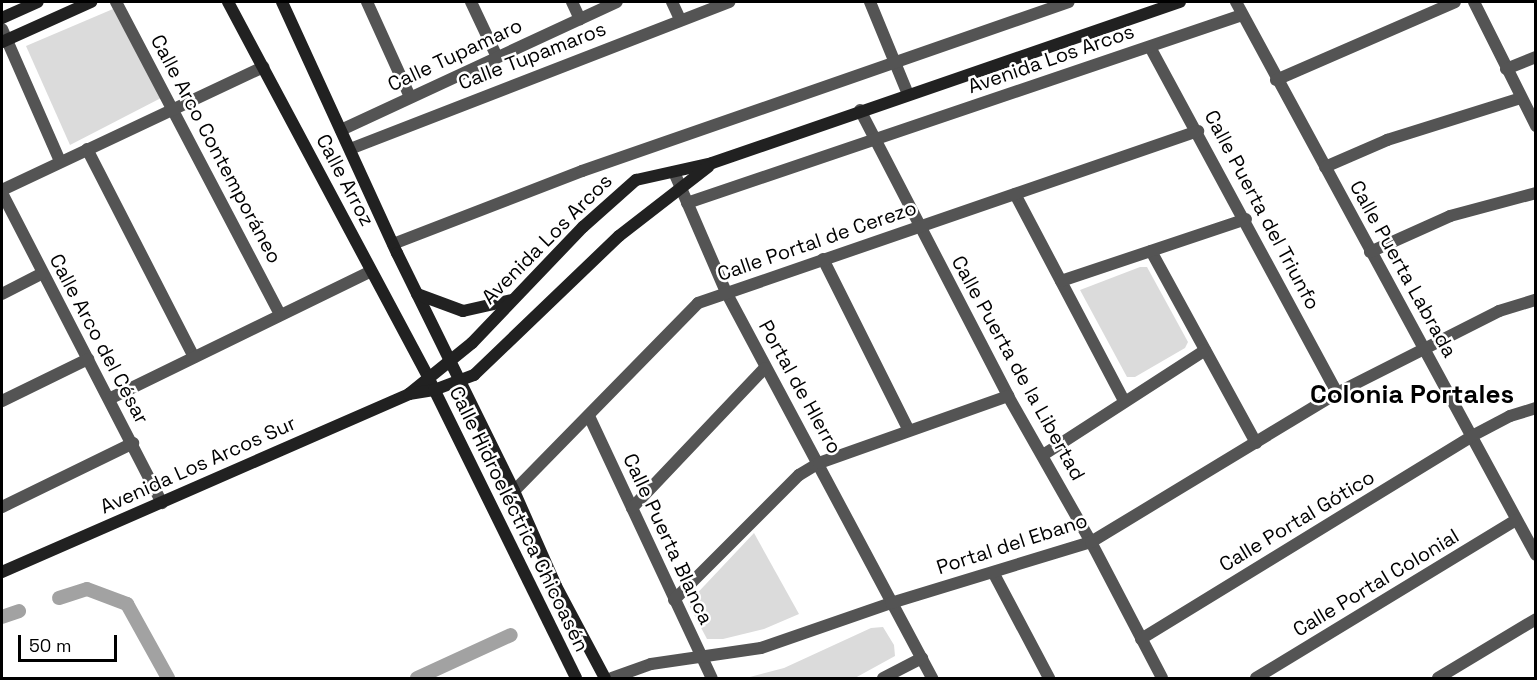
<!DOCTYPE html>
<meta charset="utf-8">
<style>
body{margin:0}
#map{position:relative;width:1537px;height:680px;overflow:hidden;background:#fff;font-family:"Space Grotesk",sans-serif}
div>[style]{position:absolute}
.green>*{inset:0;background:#dbdbdb}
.canal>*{height:14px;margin:-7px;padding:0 7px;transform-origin:7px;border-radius:7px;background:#a2a2a2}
.street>*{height:12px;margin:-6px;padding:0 6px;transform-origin:6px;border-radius:6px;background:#545454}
.secondary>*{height:12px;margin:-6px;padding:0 6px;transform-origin:6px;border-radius:6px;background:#212121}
span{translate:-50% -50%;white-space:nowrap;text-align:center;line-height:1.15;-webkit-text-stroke:5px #fff;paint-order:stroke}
.street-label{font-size:20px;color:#000}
.district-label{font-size:26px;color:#000;font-weight:700}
.frame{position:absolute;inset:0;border:3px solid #000;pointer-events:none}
.scale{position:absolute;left:18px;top:635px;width:99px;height:27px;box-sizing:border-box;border:3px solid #000;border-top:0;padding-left:8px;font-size:18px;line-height:21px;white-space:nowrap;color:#000;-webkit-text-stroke:4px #fff;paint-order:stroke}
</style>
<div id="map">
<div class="green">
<i style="clip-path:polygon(113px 9px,161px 98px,70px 145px,26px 46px)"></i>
<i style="clip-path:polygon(1140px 267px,1147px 267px,1188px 342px,1185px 348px,1135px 377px,1127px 377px,1080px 290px)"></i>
<i style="clip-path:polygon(754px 533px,799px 614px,764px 629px,723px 639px,707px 639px,688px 603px)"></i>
<i style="clip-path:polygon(883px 627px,894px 645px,895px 656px,855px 678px,746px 678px,784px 668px,871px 628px)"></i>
</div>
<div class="canal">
<i style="left:59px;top:598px;width:29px;rotate:-18deg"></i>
<i style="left:87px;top:589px;width:43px;rotate:20.6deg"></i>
<i style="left:127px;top:604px;width:85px;rotate:61deg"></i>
<i style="left:2px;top:617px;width:18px;rotate:-19deg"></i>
<i style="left:417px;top:678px;width:103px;rotate:-24.6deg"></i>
</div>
<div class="street">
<i style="left:116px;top:2px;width:353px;rotate:62.3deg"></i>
<i style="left:367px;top:2px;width:104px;rotate:65.6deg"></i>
<i style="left:471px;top:2px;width:61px;rotate:64.7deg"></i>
<i style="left:572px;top:2px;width:19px;rotate:65deg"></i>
<i style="left:672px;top:2px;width:19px;rotate:65deg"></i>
<i style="left:870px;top:2px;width:100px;rotate:67.6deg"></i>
<i style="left:1236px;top:2px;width:629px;rotate:61.52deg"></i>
<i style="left:1474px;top:2px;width:139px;rotate:63.4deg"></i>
<i style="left:2px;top:29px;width:144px;rotate:66.3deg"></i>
<i style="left:1150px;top:47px;width:393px;rotate:61.6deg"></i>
<i style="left:1506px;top:69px;width:32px;rotate:-22deg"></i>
<i style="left:1276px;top:80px;width:195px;rotate:-23.5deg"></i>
<i style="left:860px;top:110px;width:322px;rotate:62.6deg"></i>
<i style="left:1008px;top:396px;width:168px;rotate:60.4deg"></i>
<i style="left:1091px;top:542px;width:153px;rotate:62.4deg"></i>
<i style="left:341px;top:130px;width:304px;rotate:-24.9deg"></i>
<i style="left:87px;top:149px;width:234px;rotate:62.8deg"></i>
<i style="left:350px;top:149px;width:407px;rotate:-21.2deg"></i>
<i style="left:1325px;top:167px;width:68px;rotate:-23.5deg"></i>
<i style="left:1387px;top:140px;width:140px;rotate:-17.4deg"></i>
<i style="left:674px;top:172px;width:131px;rotate:66.6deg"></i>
<i style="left:726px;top:292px;width:438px;rotate:61.9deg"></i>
<i style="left:2px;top:190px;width:289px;rotate:-25.2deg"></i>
<i style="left:2px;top:193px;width:349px;rotate:62.7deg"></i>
<i style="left:1015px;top:194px;width:234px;rotate:62.2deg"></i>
<i style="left:687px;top:203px;width:586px;rotate:-18.71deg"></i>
<i style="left:393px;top:244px;width:203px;rotate:-21.1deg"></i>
<i style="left:582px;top:171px;width:515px;rotate:-19.14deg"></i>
<i style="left:1151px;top:251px;width:219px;rotate:61.3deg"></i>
<i style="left:1370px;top:252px;width:88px;rotate:-24.2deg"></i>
<i style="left:1450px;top:216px;width:89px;rotate:-15deg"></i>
<i style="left:823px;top:259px;width:190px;rotate:63.4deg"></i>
<i style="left:1061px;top:281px;width:195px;rotate:-18.5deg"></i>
<i style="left:2px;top:294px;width:44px;rotate:-27.1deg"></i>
<i style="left:111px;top:398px;width:289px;rotate:-26deg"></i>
<i style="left:2px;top:401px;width:96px;rotate:-26deg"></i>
<i style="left:589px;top:416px;width:289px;rotate:64.9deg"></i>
<i style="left:1043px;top:455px;width:193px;rotate:-32.9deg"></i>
<i style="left:514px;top:491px;width:263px;rotate:-45.6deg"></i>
<i style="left:698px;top:303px;width:529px;rotate:-18.98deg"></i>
<i style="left:2px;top:507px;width:146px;rotate:-26deg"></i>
<i style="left:632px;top:508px;width:193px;rotate:-46.5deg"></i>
<i style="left:994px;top:574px;width:118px;rotate:62.1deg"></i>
<i style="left:674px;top:600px;width:177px;rotate:-45deg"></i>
<i style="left:799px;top:475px;width:23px;rotate:-31deg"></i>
<i style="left:819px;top:463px;width:201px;rotate:-19.5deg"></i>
<i style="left:1141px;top:639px;width:388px;rotate:-31.5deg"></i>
<i style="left:1472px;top:436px;width:43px;rotate:-27.8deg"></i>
<i style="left:1510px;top:416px;width:27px;rotate:-17deg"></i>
<i style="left:612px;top:678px;width:41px;rotate:-19.7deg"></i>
<i style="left:651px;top:664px;width:111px;rotate:-8.3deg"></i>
<i style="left:761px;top:648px;width:138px;rotate:-19.1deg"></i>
<i style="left:891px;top:603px;width:209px;rotate:-17deg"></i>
<i style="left:1091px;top:542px;width:288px;rotate:-31.2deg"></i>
<i style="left:1337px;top:393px;width:182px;rotate:-26.8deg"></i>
<i style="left:1499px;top:311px;width:39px;rotate:-17deg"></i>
<i style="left:883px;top:678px;width:44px;rotate:-27.1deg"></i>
<i style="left:1256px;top:678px;width:304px;rotate:-31.3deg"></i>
<i style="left:1438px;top:678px;width:114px;rotate:-31deg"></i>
</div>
<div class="secondary">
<i style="left:228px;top:2px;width:425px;rotate:61.9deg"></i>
<i style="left:428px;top:377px;width:335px;rotate:63.8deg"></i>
<i style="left:282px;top:2px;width:276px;rotate:65.4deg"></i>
<i style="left:397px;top:253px;width:265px;rotate:63.8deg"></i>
<i style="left:514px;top:491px;width:104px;rotate:66.1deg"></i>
<i style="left:556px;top:586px;width:104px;rotate:62deg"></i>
<i style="left:2px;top:18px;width:39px;rotate:-24deg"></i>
<i style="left:2px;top:42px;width:98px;rotate:-24.2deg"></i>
<i style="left:417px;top:294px;width:49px;rotate:20.3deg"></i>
<i style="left:463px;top:311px;width:50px;rotate:-12.7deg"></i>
<i style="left:409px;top:394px;width:81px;rotate:-39deg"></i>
<i style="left:472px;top:343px;width:161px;rotate:-46.3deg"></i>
<i style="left:583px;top:227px;width:71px;rotate:-41.6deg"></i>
<i style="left:636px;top:180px;width:78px;rotate:-12.6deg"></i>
<i style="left:712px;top:163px;width:495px;rotate:-19deg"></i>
<i style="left:2px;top:572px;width:444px;rotate:-23.6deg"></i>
<i style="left:409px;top:394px;width:25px;rotate:-9deg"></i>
<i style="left:434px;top:390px;width:43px;rotate:-20.6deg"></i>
<i style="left:474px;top:375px;width:201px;rotate:-43.8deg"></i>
<i style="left:619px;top:236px;width:113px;rotate:-37.8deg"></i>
</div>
<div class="street-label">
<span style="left:455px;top:55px;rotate:-25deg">Calle Tupamaro</span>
<span style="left:532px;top:56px;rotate:-21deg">Calle Tupamaros</span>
<span style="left:1051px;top:59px;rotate:-19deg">Avenida Los Arcos</span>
<span style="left:216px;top:149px;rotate:62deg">Calle Arco Contemporáneo</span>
<span style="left:345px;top:180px;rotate:62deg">Calle Arroz</span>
<span style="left:1262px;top:210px;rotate:62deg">Calle Puerta del Triunfo</span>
<span style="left:547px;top:239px;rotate:-45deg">Avenida Los Arcos</span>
<span style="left:817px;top:241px;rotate:-19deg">Calle Portal de Cerezo</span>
<span style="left:1403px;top:269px;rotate:61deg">Calle Puerta Labrada</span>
<span style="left:99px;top:339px;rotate:62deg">Calle Arco del César</span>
<span style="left:1018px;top:368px;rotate:61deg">Calle Puerta de la Libertad</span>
<span style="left:800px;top:387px;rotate:61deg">Portal de HIerro</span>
<span style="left:198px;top:465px;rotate:-24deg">Avenida Los Arcos Sur</span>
<span style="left:519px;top:519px;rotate:64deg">Calle Hidroeléctrica Chicoasén</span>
<span style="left:1297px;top:521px;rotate:-31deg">Calle Portal Gótico</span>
<span style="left:668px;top:539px;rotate:65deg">Calle Puerta Blanca</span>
<span style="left:1012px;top:544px;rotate:-18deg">Portal del Ebano</span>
<span style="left:1376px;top:583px;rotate:-31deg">Calle Portal Colonial</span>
</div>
<div class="district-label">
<span style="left:1412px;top:395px">Colonia Portales</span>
</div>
<div class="frame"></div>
<div class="scale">50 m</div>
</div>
